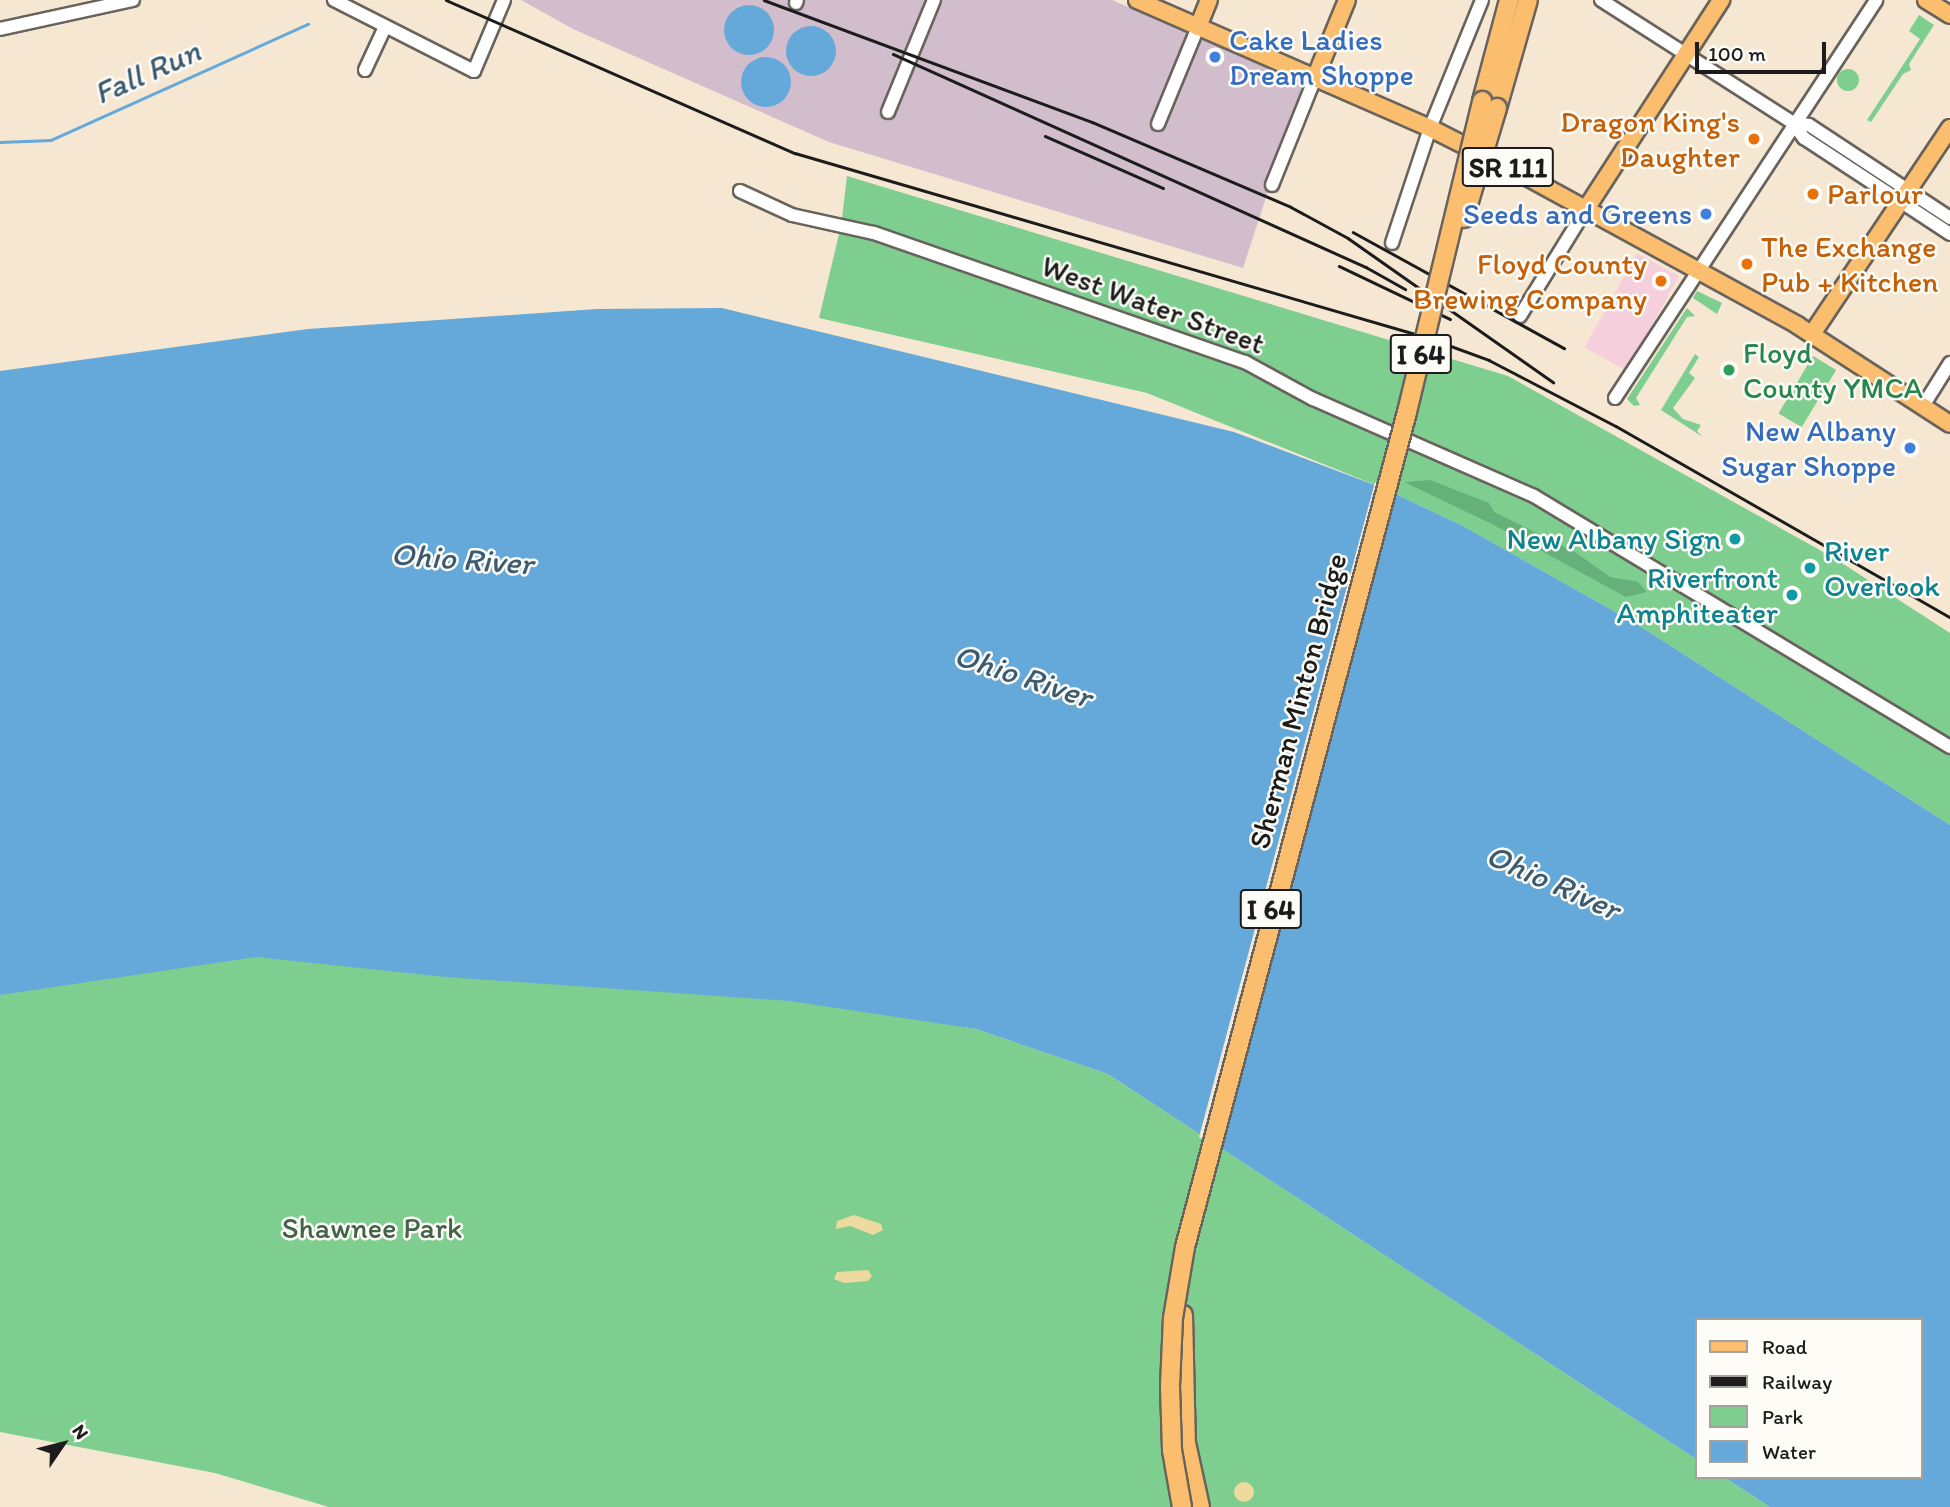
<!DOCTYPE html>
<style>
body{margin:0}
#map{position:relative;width:1950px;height:1507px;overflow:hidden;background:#f6e7d2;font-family:Itim,sans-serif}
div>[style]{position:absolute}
.built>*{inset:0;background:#f5cfdb;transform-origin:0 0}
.industrial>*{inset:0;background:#d1bdcc}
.green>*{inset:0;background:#7dce8f;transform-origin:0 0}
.round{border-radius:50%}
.forest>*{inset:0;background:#66b17a}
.sand>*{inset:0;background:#eeda9e}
.water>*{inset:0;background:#64a9da}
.pier>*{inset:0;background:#f6e7d2}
.stream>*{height:2.5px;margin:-1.25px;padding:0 1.25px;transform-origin:1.25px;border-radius:1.25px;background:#64a9da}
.roads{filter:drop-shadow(2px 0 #68635c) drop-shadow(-2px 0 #68635c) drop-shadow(0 2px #68635c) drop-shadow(0 -2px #68635c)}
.minor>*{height:12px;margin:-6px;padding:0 6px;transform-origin:6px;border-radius:6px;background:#fff}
.major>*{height:16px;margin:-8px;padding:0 8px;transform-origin:8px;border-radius:8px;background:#fbbd6e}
.highway>*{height:18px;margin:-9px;padding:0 9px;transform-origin:9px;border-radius:9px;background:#fbbd6e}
.rail>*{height:2.5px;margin:-1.25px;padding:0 1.25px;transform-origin:1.25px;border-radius:1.25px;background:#1c1c1c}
.bridges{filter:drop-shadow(2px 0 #68635c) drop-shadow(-2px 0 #68635c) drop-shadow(0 2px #68635c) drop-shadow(0 -2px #68635c)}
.highway-bridge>*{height:18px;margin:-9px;padding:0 9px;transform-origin:9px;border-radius:9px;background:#fbbd6e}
.dots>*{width:19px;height:19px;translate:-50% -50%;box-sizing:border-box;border:4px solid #fdfcf7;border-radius:50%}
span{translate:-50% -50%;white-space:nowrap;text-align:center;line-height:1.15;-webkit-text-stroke:5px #fdfcf7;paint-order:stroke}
.shield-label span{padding:2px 5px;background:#fdfcf7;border:2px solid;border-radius:5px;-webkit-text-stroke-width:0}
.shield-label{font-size:28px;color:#1c1c1c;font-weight:700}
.shop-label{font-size:30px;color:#366cbe}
.left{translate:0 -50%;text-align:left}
.right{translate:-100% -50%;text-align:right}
.food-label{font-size:30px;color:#c56008}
.street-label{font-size:30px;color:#1c1c1c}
.leisure-label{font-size:30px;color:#27864d}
.culture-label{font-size:30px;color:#0d838f}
.park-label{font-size:30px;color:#43634a}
.water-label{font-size:32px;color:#3c5b71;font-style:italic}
.legend{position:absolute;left:1695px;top:1318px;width:228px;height:161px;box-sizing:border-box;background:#fdfcf7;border:2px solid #a3a29f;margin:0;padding:9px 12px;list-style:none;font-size:21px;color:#1c1c1c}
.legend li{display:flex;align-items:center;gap:14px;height:35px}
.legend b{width:35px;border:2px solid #a3a29f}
.north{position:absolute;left:28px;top:1409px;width:70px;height:70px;-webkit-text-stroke:5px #fdfcf7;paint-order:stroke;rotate:55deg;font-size:19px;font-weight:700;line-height:28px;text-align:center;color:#1c1c1c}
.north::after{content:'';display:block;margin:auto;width:24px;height:32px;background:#1c1c1c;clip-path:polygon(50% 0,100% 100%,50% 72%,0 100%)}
.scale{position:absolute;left:1695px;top:42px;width:131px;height:32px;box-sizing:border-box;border:4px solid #1c1c1c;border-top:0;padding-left:9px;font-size:21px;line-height:24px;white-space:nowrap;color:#1c1c1c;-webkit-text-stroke:5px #fdfcf7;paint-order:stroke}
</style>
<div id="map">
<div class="built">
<i style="left:1637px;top:253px;width:48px;height:108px;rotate:29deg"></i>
</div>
<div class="industrial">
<i style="clip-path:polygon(521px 0,1112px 0,1303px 84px,1243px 268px,829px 142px,573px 29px)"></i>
</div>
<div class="green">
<i style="clip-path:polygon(1919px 15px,1934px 25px,1909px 64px,1911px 70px,1903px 74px,1871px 122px,1867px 120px,1920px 39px,1909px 31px)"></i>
<i class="round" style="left:1837px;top:69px;width:22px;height:22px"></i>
<i style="clip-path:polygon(847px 176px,1508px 376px,1834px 558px,1950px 633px,1950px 825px,1635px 623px,1463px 526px,1385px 489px,1147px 393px,819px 318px,841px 226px)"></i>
<i style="clip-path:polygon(1697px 291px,1722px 303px,1717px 314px,1693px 298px)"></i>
<i style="clip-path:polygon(1687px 308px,1695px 316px,1687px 317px,1636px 398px,1640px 405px,1634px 406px,1627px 399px)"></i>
<i style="clip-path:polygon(1695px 354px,1699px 357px,1689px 373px,1695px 378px,1673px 408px,1683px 419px,1701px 425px,1697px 431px,1703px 437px,1661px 410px)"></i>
<i style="left:1813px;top:356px;width:27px;height:67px;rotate:31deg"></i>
<i style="clip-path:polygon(338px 945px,586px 963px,976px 1029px,1108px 1074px,1696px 1459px,1696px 1477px,1724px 1477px,1770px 1507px,329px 1507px,215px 1473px,0 1432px,0 993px,113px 965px)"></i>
</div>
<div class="forest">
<i style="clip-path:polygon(1430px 480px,1489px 503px,1494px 512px,1575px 552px,1610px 577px,1638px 582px,1647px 592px,1626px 597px,1492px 524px,1404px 482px)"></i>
</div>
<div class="sand">
<i style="clip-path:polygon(854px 1215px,881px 1224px,883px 1230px,873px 1235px,850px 1226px,836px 1229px,837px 1221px)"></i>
<i style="clip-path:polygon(868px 1270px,872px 1276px,868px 1281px,844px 1283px,834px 1279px,837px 1272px)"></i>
<i class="round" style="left:1234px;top:1482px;width:20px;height:20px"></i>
</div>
<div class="water">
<i class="round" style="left:724px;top:5px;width:50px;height:50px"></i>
<i class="round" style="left:786px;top:26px;width:50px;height:50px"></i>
<i class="round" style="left:741px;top:57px;width:50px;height:50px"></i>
<i style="clip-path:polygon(722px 308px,1234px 432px,1385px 489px,1463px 526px,1635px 623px,1950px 825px,1950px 1507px,1770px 1507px,1724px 1477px,1920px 1477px,1920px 1320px,1696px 1320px,1696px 1459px,1108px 1074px,976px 1029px,790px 1001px,446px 977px,256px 957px,0 995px,0 371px,308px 329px,597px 309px)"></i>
</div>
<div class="pier">
<i style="clip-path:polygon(1375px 482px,1386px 486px,1215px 1148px,1199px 1137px)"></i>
</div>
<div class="stream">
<i style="left:0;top:142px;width:51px;rotate:-2.2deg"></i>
<i style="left:51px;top:140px;width:282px;rotate:-24.3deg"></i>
</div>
<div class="roads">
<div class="minor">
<i style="left:334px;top:0;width:157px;rotate:26.9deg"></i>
<i style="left:474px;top:71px;width:77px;rotate:-67.1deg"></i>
<i style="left:1601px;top:0;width:228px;rotate:32.6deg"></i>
<i style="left:1793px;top:123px;width:19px;rotate:54deg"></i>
<i style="left:1804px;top:138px;width:175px;rotate:33.3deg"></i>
<i style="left:796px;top:3px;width:3px;rotate:-72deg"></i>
<i style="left:0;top:29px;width:136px;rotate:-12.3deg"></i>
<i style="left:365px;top:70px;width:47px;rotate:-65.1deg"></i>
<i style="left:888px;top:112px;width:121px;rotate:-67.7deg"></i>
<i style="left:1793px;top:123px;width:16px;rotate:7deg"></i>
<i style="left:1809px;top:125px;width:169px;rotate:33.4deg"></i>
<i style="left:1158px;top:124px;width:105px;rotate:-67.6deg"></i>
<i style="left:1272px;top:185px;width:115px;rotate:-68.1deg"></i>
<i style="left:740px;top:191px;width:57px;rotate:24.8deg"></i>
<i style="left:792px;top:215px;width:84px;rotate:12.4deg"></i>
<i style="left:874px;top:233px;width:393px;rotate:19.2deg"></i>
<i style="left:1245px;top:362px;width:77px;rotate:28.6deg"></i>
<i style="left:1313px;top:399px;width:241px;rotate:23.7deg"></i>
<i style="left:1534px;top:496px;width:486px;rotate:31.1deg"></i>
<i style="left:1392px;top:243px;width:121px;rotate:-71.7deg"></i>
<i style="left:1430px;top:128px;width:138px;rotate:-67.9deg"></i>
<i style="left:1520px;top:316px;width:126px;rotate:-58.3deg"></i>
<i style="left:1615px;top:398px;width:476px;rotate:-56.7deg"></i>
<i style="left:1923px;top:406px;width:51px;rotate:-57.9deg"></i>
</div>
<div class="major">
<i style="left:1137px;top:0;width:320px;rotate:23.6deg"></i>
<i style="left:1430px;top:128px;width:111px;rotate:26.8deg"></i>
<i style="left:1529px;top:178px;width:306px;rotate:28.7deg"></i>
<i style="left:1797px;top:325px;width:182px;rotate:32.9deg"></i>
<i style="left:1926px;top:0;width:28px;rotate:32deg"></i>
<i style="left:1198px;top:27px;width:29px;rotate:-68deg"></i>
<i style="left:1315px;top:78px;width:84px;rotate:-67.7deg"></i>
<i style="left:1586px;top:209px;width:249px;rotate:-57.1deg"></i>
<i style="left:1812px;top:334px;width:248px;rotate:-56.2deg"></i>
</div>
<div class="highway">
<i style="left:1482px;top:101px;width:105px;rotate:-75deg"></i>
<i style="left:1497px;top:108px;width:112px;rotate:-74deg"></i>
<i style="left:1183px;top:1315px;width:128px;rotate:88.7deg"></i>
<i style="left:1186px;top:1443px;width:66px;rotate:77.7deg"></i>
</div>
</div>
<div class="rail">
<i style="left:446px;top:0;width:381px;rotate:23.7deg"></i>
<i style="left:795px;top:153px;width:660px;rotate:16.27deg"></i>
<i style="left:1429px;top:338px;width:64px;rotate:20.1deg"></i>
<i style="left:1489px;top:360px;width:143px;rotate:27.5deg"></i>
<i style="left:1616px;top:426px;width:385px;rotate:29.8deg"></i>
<i style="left:764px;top:0;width:350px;rotate:20.4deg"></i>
<i style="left:1092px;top:122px;width:216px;rotate:23.1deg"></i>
<i style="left:1291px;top:207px;width:65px;rotate:28.5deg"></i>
<i style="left:1348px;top:238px;width:251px;rotate:35.1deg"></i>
<i style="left:893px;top:54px;width:519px;rotate:24.24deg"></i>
<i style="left:1366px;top:267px;width:45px;rotate:29.4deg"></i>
<i style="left:1045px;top:136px;width:129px;rotate:23.8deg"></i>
<i style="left:1353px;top:232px;width:241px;rotate:28.8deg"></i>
<i style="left:1339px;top:266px;width:123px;rotate:25.5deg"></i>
</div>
<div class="bridges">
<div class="highway-bridge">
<i style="left:1464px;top:218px;width:115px;rotate:-73.3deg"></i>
<i style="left:1182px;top:1507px;width:58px;rotate:-100deg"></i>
<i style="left:1172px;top:1450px;width:64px;rotate:-91.8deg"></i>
<i style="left:1170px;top:1386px;width:68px;rotate:-87.5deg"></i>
<i style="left:1173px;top:1318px;width:72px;rotate:-80.4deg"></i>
<i style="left:1185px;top:1247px;width:864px;rotate:-75.11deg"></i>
<i style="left:1407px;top:412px;width:320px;rotate:-76.4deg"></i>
</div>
</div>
<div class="dots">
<i style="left:1215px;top:57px;background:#3f7fe0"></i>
<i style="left:1754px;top:139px;background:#e8710a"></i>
<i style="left:1813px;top:194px;background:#e8710a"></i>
<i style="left:1706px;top:214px;background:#3f7fe0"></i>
<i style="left:1747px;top:264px;background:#e8710a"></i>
<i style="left:1661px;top:281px;background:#e8710a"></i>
<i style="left:1729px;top:370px;background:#2e9e5b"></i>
<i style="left:1910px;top:448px;background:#3f7fe0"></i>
<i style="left:1735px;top:539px;background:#0f9aa8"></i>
<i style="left:1810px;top:568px;background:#0f9aa8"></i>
<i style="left:1792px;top:595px;background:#0f9aa8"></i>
</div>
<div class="shield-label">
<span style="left:1508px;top:167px">SR 111</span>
<span style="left:1421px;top:354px">I 64</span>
<span style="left:1271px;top:909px">I 64</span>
</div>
<div class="shop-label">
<span class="left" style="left:1229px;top:57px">Cake Ladies<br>Dream Shoppe</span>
<span class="right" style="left:1692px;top:214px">Seeds and Greens</span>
<span class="right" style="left:1896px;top:448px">New Albany<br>Sugar Shoppe</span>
</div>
<div class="food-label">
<span class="right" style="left:1740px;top:139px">Dragon King's<br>Daughter</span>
<span class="left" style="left:1827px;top:194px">Parlour</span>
<span class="left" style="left:1761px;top:264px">The Exchange<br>Pub + Kitchen</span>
<span class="right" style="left:1647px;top:281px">Floyd County<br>Brewing Company</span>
</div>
<div class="street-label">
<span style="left:1153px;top:305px;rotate:20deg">West Water Street</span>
<span style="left:1298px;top:701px;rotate:-75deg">Sherman Minton Bridge</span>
</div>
<div class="leisure-label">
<span class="left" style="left:1743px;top:370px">Floyd<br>County YMCA</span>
</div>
<div class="culture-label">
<span class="right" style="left:1721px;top:539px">New Albany Sign</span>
<span class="left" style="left:1824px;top:568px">River<br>Overlook</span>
<span class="right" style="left:1778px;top:595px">Riverfront<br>Amphiteater</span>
</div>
<div class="park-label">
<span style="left:372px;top:1228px">Shawnee Park</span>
</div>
<div class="water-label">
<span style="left:147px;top:72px;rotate:-24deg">Fall Run</span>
<span style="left:462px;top:559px;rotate:4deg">Ohio River</span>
<span style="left:1023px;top:676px;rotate:18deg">Ohio River</span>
<span style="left:1553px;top:882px;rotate:24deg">Ohio River</span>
</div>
<ul class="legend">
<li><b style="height:9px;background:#fbbd6e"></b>Road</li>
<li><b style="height:9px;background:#1c1c1c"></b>Railway</li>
<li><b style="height:19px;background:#7dce8f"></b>Park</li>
<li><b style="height:19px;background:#64a9da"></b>Water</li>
</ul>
<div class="north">N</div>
<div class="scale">100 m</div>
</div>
